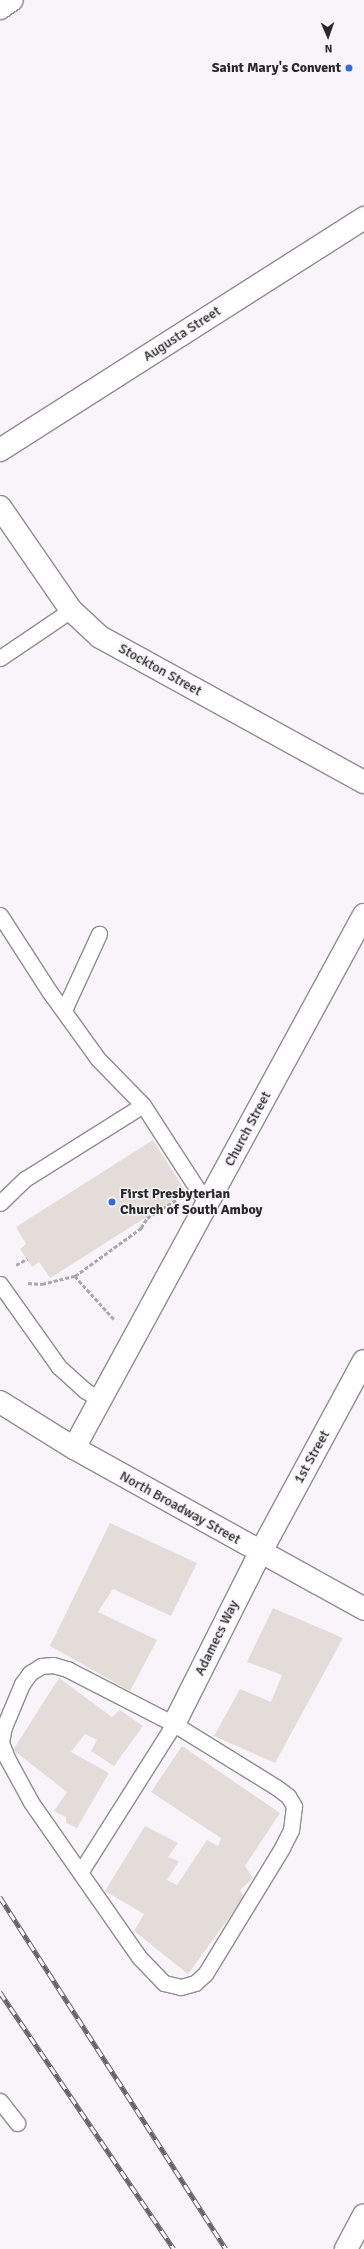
<!DOCTYPE html>
<style>
body{margin:0}
#map{position:relative;width:364px;height:2249px;overflow:hidden;background:#f8f4fa;font-family:Signika,sans-serif}
div>[style]{position:absolute}
.building>*{inset:0;background:#e4dcd9}
.path>*{height:2.5px;margin-top:-1.25px;transform-origin:0;background:repeating-linear-gradient(90deg,#aba8ad 0 4px,transparent 0 6px)}
.roads{filter:drop-shadow(1px 0 #908d92) drop-shadow(-1px 0 #908d92) drop-shadow(0 1px #908d92) drop-shadow(0 -1px #908d92)}
.lane>*{height:15px;margin:-7.5px;padding:0 7.5px;transform-origin:7.5px;border-radius:7.5px;background:#fff}
.street>*{height:22px;margin:-11px;padding:0 11px;transform-origin:11px;border-radius:11px;background:#fff}
.rail>*{height:4.5px;margin-top:-2.25px;transform-origin:0;background:repeating-linear-gradient(90deg,#f8f4fa 0 9px,#636165 0 18px);box-sizing:border-box;border-block:1px solid #636165}
.dots>*{width:11px;height:11px;translate:-50% -50%;box-sizing:border-box;border:2px solid #f8f4fa;border-radius:50%}
span{translate:-50% -50%;white-space:nowrap;text-align:center;line-height:1.15;-webkit-text-stroke:3px #f8f4fa;paint-order:stroke}
.poi-label{font-size:14px;color:#29282a;font-weight:700}
.right{translate:-100% -50%;text-align:right}
.left{translate:0 -50%;text-align:left}
.street-label{font-size:14px;color:#29282a}
.north{position:absolute;left:308px;top:16px;width:40px;height:40px;-webkit-text-stroke:3px #f8f4fa;paint-order:stroke;rotate:178deg;font-size:11px;font-weight:700;line-height:16px;text-align:center;color:#29282a}
.north::after{content:'';display:block;margin:auto;width:14px;height:18px;background:#29282a;clip-path:polygon(50% 0,100% 100%,50% 72%,0 100%)}
</style>
<div id="map">
<div class="building">
<i style="clip-path:polygon(153px 1140px,186px 1192px,50px 1278px,39px 1262px,32px 1267px,20px 1249px,26px 1244px,16px 1227px)"></i>
<i style="clip-path:polygon(110px 1523px,197px 1563px,171px 1616px,113px 1589px,98px 1612px,157px 1640px,130px 1691px,50px 1646px)"></i>
<i style="clip-path:polygon(273px 1608px,343px 1638px,275px 1763px,214px 1736px,240px 1689px,271px 1702px,282px 1675px,247px 1662px)"></i>
<i style="clip-path:polygon(59px 1678px,112px 1717px,120px 1710px,143px 1726px,114px 1766px,91px 1751px,97px 1740px,85px 1734px,71px 1752px,109px 1773px,77px 1828px,66px 1823px,66px 1817px,54px 1811px,67px 1792px,13px 1750px)"></i>
<i style="clip-path:polygon(182px 1746px,280px 1813px,245px 1866px,253px 1878px,240px 1890px,244px 1897px,188px 1974px,134px 1931px,144px 1914px,105px 1891px,145px 1826px,178px 1843px,168px 1857px,179px 1861px,167px 1880px,177px 1885px,207px 1840px,218px 1846px,221px 1838px,151px 1792px)"></i>
</div>
<div class="path">
<i style="left:16px;top:1265px;width:13px;rotate:-29deg"></i>
<i style="left:75px;top:1276px;width:82px;rotate:-36deg"></i>
<i style="left:141px;top:1228px;width:12px;rotate:-59deg"></i>
<i style="left:147px;top:1218px;width:34px;rotate:-32deg"></i>
<i style="left:28px;top:1283px;width:14px;rotate:4deg"></i>
<i style="left:42px;top:1284px;width:34px;rotate:-14deg"></i>
<i style="left:75px;top:1276px;width:58px;rotate:47.8deg"></i>
</div>
<div class="roads">
<div class="lane">
<i style="left:0;top:658px;width:86px;rotate:-34.1deg"></i>
<i style="left:0;top:915px;width:90px;rotate:57.2deg"></i>
<i style="left:49px;top:991px;width:84px;rotate:54.2deg"></i>
<i style="left:98px;top:1059px;width:64px;rotate:45.6deg"></i>
<i style="left:143px;top:1105px;width:118px;rotate:57.1deg"></i>
<i style="left:64px;top:1010px;width:84px;rotate:-65.3deg"></i>
<i style="left:0;top:1203px;width:35px;rotate:-44deg"></i>
<i style="left:25px;top:1179px;width:139px;rotate:-32.1deg"></i>
<i style="left:0;top:1284px;width:102px;rotate:54.6deg"></i>
<i style="left:59px;top:1367px;width:36px;rotate:42deg"></i>
<i style="left:86px;top:1391px;width:17px;rotate:33deg"></i>
<i style="left:53px;top:1665px;width:15px;rotate:16deg"></i>
<i style="left:67px;top:1669px;width:120px;rotate:27.2deg"></i>
<i style="left:174px;top:1724px;width:120px;rotate:31.7deg"></i>
<i style="left:276px;top:1787px;width:15px;rotate:37deg"></i>
<i style="left:288px;top:1796px;width:12px;rotate:59deg"></i>
<i style="left:294px;top:1806px;width:24px;rotate:97deg"></i>
<i style="left:291px;top:1830px;width:20px;rotate:117deg"></i>
<i style="left:282px;top:1848px;width:148px;rotate:121.4deg"></i>
<i style="left:205px;top:1974px;width:13px;rotate:138deg"></i>
<i style="left:195px;top:1983px;width:15px;rotate:164deg"></i>
<i style="left:181px;top:1987px;width:17px;rotate:-167deg"></i>
<i style="left:164px;top:1983px;width:36px;rotate:-134deg"></i>
<i style="left:139px;top:1957px;width:189px;rotate:-124.9deg"></i>
<i style="left:31px;top:1802px;width:50px;rotate:-118.6deg"></i>
<i style="left:7px;top:1758px;width:17px;rotate:-111deg"></i>
<i style="left:1px;top:1742px;width:15px;rotate:-79deg"></i>
<i style="left:4px;top:1727px;width:47px;rotate:-67.3deg"></i>
<i style="left:22px;top:1684px;width:14px;rotate:-54deg"></i>
<i style="left:30px;top:1673px;width:13px;rotate:-32deg"></i>
<i style="left:41px;top:1666px;width:12px;rotate:-5deg"></i>
<i style="left:81px;top:1871px;width:174px;rotate:-57.7deg"></i>
<i style="left:0;top:2101px;width:28px;rotate:52deg"></i>
</div>
<div class="street">
<i style="left:0;top:8px;width:14px;rotate:-34deg"></i>
<i style="left:0;top:450px;width:432px;rotate:-32.5deg"></i>
<i style="left:0;top:507px;width:125px;rotate:55.4deg"></i>
<i style="left:71px;top:610px;width:40px;rotate:43deg"></i>
<i style="left:100px;top:637px;width:301px;rotate:28.8deg"></i>
<i style="left:0;top:1402px;width:87px;rotate:31.9deg"></i>
<i style="left:74px;top:1448px;width:332px;rotate:29deg"></i>
<i style="left:74px;top:1448px;width:607px;rotate:-61.45deg"></i>
<i style="left:174px;top:1724px;width:191px;rotate:-63.3deg"></i>
<i style="left:260px;top:1553px;width:218px;rotate:-61.6deg"></i>
<i style="left:346px;top:2249px;width:38px;rotate:-62deg"></i>
</div>
</div>
<div class="rail">
<i style="left:0;top:1897px;width:418px;rotate:57.3deg"></i>
<i style="left:0;top:1992px;width:310px;rotate:55.9deg"></i>
</div>
<div class="dots">
<i style="left:349px;top:68px;background:#316cda"></i>
<i style="left:112px;top:1202px;background:#316cda"></i>
</div>
<div class="poi-label">
<span class="right" style="left:341px;top:68px">Saint Mary's Convent</span>
<span class="left" style="left:120px;top:1202px">First Presbyterian<br>Church of South Amboy</span>
</div>
<div class="street-label">
<span style="left:182px;top:334px;rotate:-33deg">Augusta Street</span>
<span style="left:160px;top:670px;rotate:29deg">Stockton Street</span>
<span style="left:248px;top:1129px;rotate:-62deg">Church Street</span>
<span style="left:312px;top:1457px;rotate:-61deg">1st Street</span>
<span style="left:180px;top:1508px;rotate:29deg">North Broadway Street</span>
<span style="left:217px;top:1638px;rotate:-64deg">Adamecs Way</span>
</div>
<div class="north">N</div>
</div>
